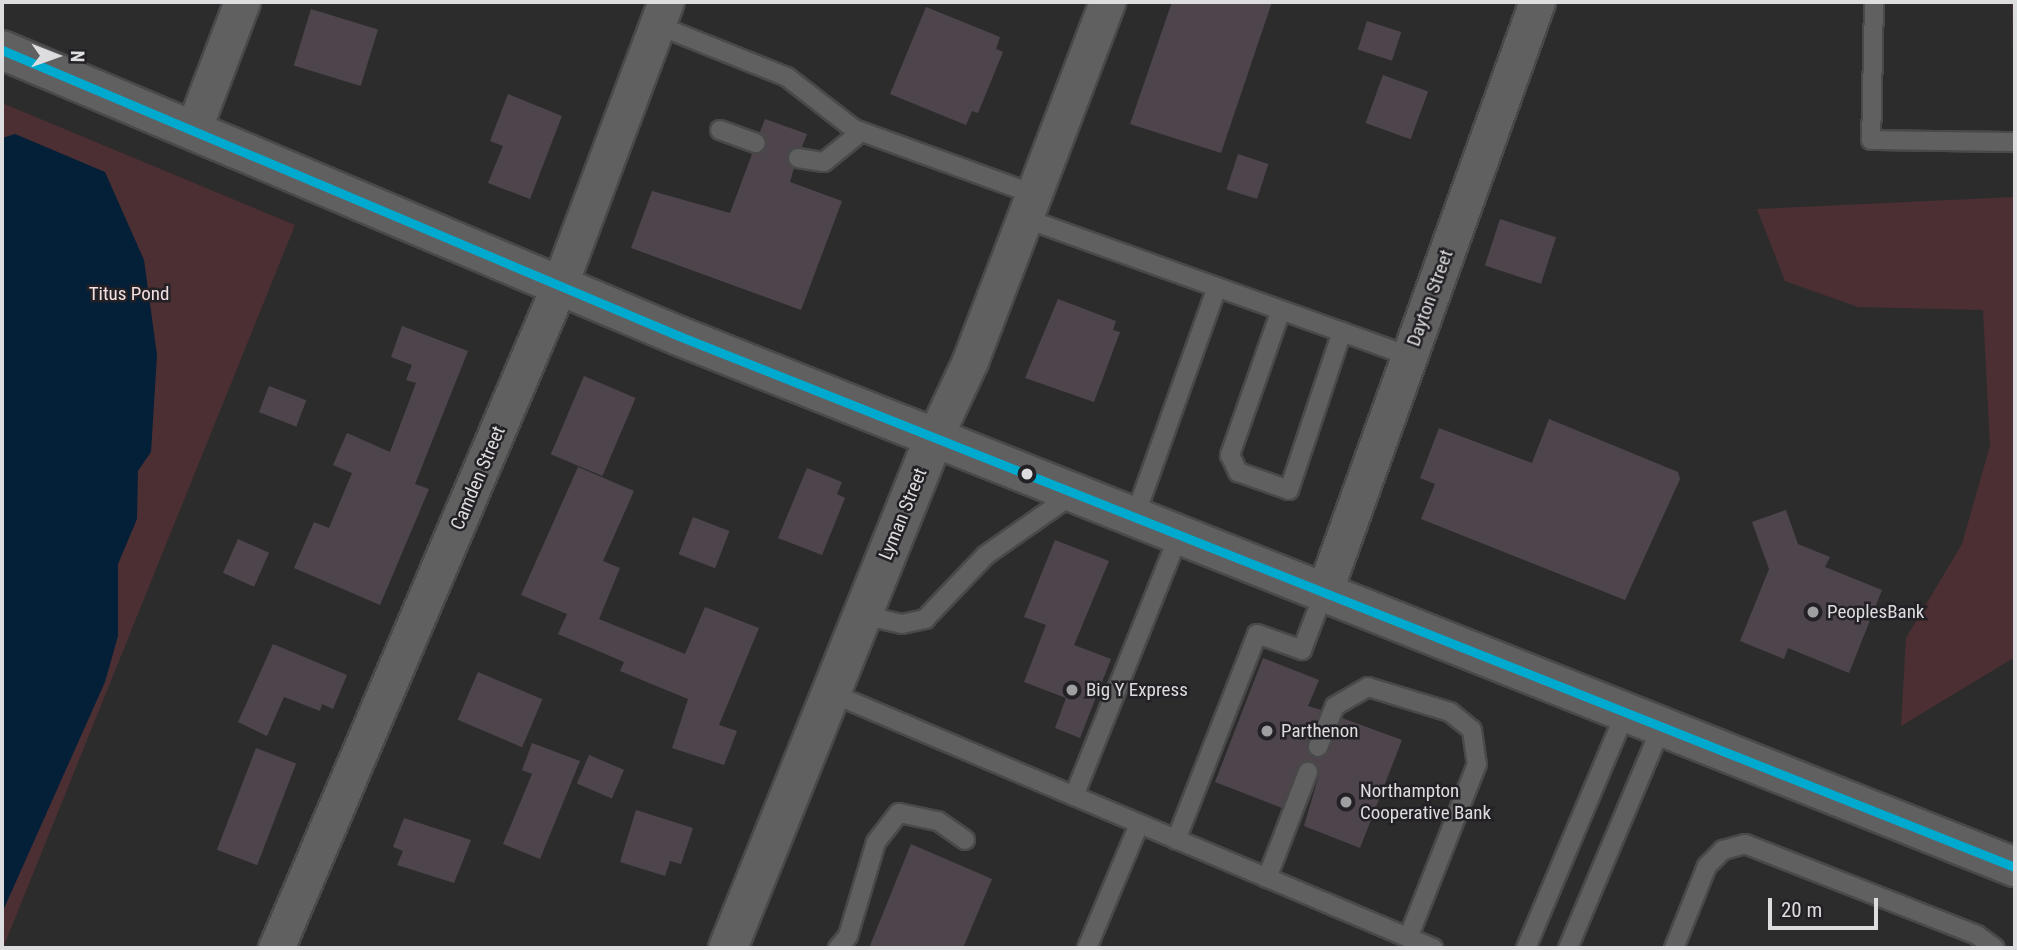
<!DOCTYPE html>
<style>
body{margin:0}
#map{position:relative;width:2017px;height:950px;overflow:hidden;background:#2d2c2d;font-family:"Roboto Condensed",sans-serif}
div>[style]{position:absolute}
.green>*{inset:0;background:#4c2f32}
.water>*{inset:0;background:#041f38}
.building>*{inset:0;background:#4e454c;transform-origin:0 0}
.roads{filter:drop-shadow(2px 0 #4a494a) drop-shadow(-2px 0 #4a494a) drop-shadow(0 2px #4a494a) drop-shadow(0 -2px #4a494a)}
.service>*{height:18px;margin:-9px;padding:0 9px;transform-origin:9px;border-radius:9px;background:#616061}
.minor>*{height:35px;margin:-17.5px;padding:0 17.5px;transform-origin:17.5px;border-radius:17.5px;background:#616061}
.secondary>*{height:38px;margin:-19px;padding:0 19px;transform-origin:19px;border-radius:19px;background:#616061}
.bus-1>*{height:9px;margin:-4.5px;padding:0 4.5px;transform-origin:4.5px;border-radius:4.5px;background:#00a9ce}
.dots>*{width:19px;height:19px;translate:-50% -50%;box-sizing:border-box;border:4px solid #232125;border-radius:50%}
span{translate:-50% -50%;white-space:nowrap;text-align:center;line-height:1.15;-webkit-text-stroke:5px #232125;paint-order:stroke}
.park-label{font-size:19px;color:#f2dfe0}
.street-label{font-size:19px;color:#dddcdf}
.poi-label{font-size:19px;color:#dddcdf}
.left{translate:0 -50%;text-align:left}
.frame{position:absolute;inset:0;border:4px solid #dddcdf;pointer-events:none}
.north{position:absolute;left:21px;top:21px;width:70px;height:70px;-webkit-text-stroke:5px #232125;paint-order:stroke;rotate:91deg;font-size:19px;font-weight:700;line-height:28px;text-align:center;color:#dddcdf}
.north::after{content:'';display:block;margin:auto;width:24px;height:32px;background:#dddcdf;clip-path:polygon(50% 0,100% 100%,50% 72%,0 100%)}
.scale{position:absolute;left:1768px;top:898px;width:110px;height:32px;box-sizing:border-box;border:4px solid #dddcdf;border-top:0;padding-left:9px;font-size:21px;line-height:24px;white-space:nowrap;color:#dddcdf;-webkit-text-stroke:5px #232125;paint-order:stroke}
</style>
<div id="map">
<div class="green">
<i style="clip-path:polygon(2012px 2px,2015px 2px,2015px 139px,2013px 60px)"></i>
<i style="clip-path:polygon(2px 103px,295px 225px,3px 948px,2px 948px)"></i>
<i style="clip-path:polygon(2015px 197px,2015px 657px,1901px 726px,1906px 638px,1962px 544px,1990px 446px,1983px 310px,1858px 307px,1785px 281px,1757px 209px)"></i>
</div>
<div class="water">
<i style="clip-path:polygon(15px 134px,105px 172px,144px 260px,157px 355px,151px 452px,138px 471px,137px 519px,118px 564px,118px 636px,105px 682px,2px 913px,2px 138px)"></i>
</div>
<div class="building">
<i style="clip-path:polygon(1172px 2px,1272px 2px,1221px 153px,1130px 124px)"></i>
<i style="clip-path:polygon(926px 7px,1000px 37px,996px 49px,1003px 52px,978px 113px,972px 111px,966px 125px,890px 94px)"></i>
<i style="left:311px;top:9px;width:70px;height:59px;rotate:17deg"></i>
<i style="left:1367px;top:21px;width:36px;height:30px;rotate:18deg"></i>
<i style="left:1383px;top:75px;width:48px;height:51px;rotate:20deg"></i>
<i style="clip-path:polygon(508px 94px,562px 116px,530px 199px,488px 183px,503px 146px,490px 141px)"></i>
<i style="clip-path:polygon(765px 119px,807px 134px,802px 147px,787px 156px,794px 168px,790px 182px,842px 201px,801px 310px,631px 248px,652px 191px,730px 213px,752px 154px,767px 146px,760px 132px)"></i>
<i style="left:1238px;top:154px;width:32px;height:37px;rotate:18deg"></i>
<i style="left:1500px;top:219px;width:59px;height:49px;rotate:18deg"></i>
<i style="clip-path:polygon(1058px 299px,1116px 321px,1113px 330px,1120px 332px,1094px 402px,1025px 378px)"></i>
<i style="clip-path:polygon(402px 326px,468px 351px,415px 484px,429px 489px,380px 605px,294px 568px,314px 522px,329px 528px,352px 473px,333px 465px,347px 433px,390px 452px,416px 383px,406px 380px,412px 365px,391px 357px)"></i>
<i style="left:584px;top:376px;width:56px;height:85px;rotate:23deg"></i>
<i style="left:269px;top:386px;width:40px;height:28px;rotate:21deg"></i>
<i style="clip-path:polygon(1549px 419px,1678px 472px,1680px 479px,1625px 600px,1421px 519px,1435px 484px,1420px 478px,1439px 428px,1532px 463px)"></i>
<i style="clip-path:polygon(578px 467px,634px 491px,603px 561px,620px 568px,599px 619px,685px 654px,705px 607px,759px 628px,719px 725px,737px 731px,724px 765px,672px 748px,688px 699px,620px 671px,624px 662px,558px 634px,567px 614px,521px 595px)"></i>
<i style="clip-path:polygon(807px 468px,842px 482px,837px 494px,845px 498px,822px 555px,778px 538px)"></i>
<i style="clip-path:polygon(1786px 510px,1798px 544px,1830px 557px,1825px 567px,1882px 590px,1849px 673px,1788px 648px,1784px 659px,1740px 641px,1769px 569px,1752px 522px)"></i>
<i style="left:693px;top:517px;width:39px;height:40px;rotate:21deg"></i>
<i style="left:238px;top:539px;width:34px;height:37px;rotate:24deg"></i>
<i style="clip-path:polygon(1055px 540px,1109px 561px,1074px 645px,1111px 659px,1080px 738px,1055px 728px,1066px 698px,1024px 682px,1046px 625px,1024px 617px)"></i>
<i style="clip-path:polygon(273px 644px,347px 675px,333px 709px,322px 704px,320px 711px,284px 697px,267px 736px,238px 722px)"></i>
<i style="clip-path:polygon(1263px 658px,1319px 680px,1308px 706px,1321px 710px,1307px 743px,1313px 757px,1328px 752px,1342px 718px,1402px 740px,1360px 848px,1304px 826px,1319px 775px,1313px 762px,1298px 767px,1282px 808px,1215px 782px)"></i>
<i style="left:478px;top:672px;width:70px;height:52px;rotate:23deg"></i>
<i style="clip-path:polygon(532px 743px,580px 761px,540px 859px,503px 844px,532px 774px,522px 770px)"></i>
<i style="left:256px;top:748px;width:43px;height:109px;rotate:21deg"></i>
<i style="left:589px;top:755px;width:38px;height:31px;rotate:23deg"></i>
<i style="clip-path:polygon(636px 810px,693px 828px,681px 864px,670px 861px,665px 876px,620px 862px)"></i>
<i style="clip-path:polygon(404px 818px,471px 840px,454px 883px,397px 865px,403px 851px,393px 847px)"></i>
<i style="clip-path:polygon(911px 844px,992px 879px,963px 948px,869px 948px)"></i>
</div>
<div class="roads">
<div class="service">
<i style="left:1874px;top:2px;width:138px;rotate:91.2deg"></i>
<i style="left:1871px;top:140px;width:144px;rotate:0.8deg"></i>
<i style="left:657px;top:25px;width:140px;rotate:21.8deg"></i>
<i style="left:787px;top:77px;width:85px;rotate:37.8deg"></i>
<i style="left:854px;top:129px;width:191px;rotate:19.9deg"></i>
<i style="left:720px;top:130px;width:38px;rotate:20deg"></i>
<i style="left:798px;top:158px;width:26px;rotate:9deg"></i>
<i style="left:824px;top:162px;width:48px;rotate:-39deg"></i>
<i style="left:1024px;top:218px;width:409px;rotate:19.7deg"></i>
<i style="left:1281px;top:310px;width:154px;rotate:109.4deg"></i>
<i style="left:1230px;top:455px;width:19px;rotate:65deg"></i>
<i style="left:1238px;top:472px;width:54px;rotate:19.4deg"></i>
<i style="left:1289px;top:490px;width:167px;rotate:-71.5deg"></i>
<i style="left:1134px;top:519px;width:246px;rotate:-70.3deg"></i>
<i style="left:862px;top:615px;width:41px;rotate:12.7deg"></i>
<i style="left:902px;top:624px;width:24px;rotate:-12deg"></i>
<i style="left:925px;top:619px;width:88px;rotate:-46.4deg"></i>
<i style="left:986px;top:555px;width:106px;rotate:-35deg"></i>
<i style="left:831px;top:693px;width:654px;rotate:22.96deg"></i>
<i style="left:1318px;top:747px;width:44px;rotate:-67.5deg"></i>
<i style="left:1335px;top:706px;width:38px;rotate:-30deg"></i>
<i style="left:1368px;top:687px;width:86px;rotate:17deg"></i>
<i style="left:1450px;top:712px;width:28px;rotate:39deg"></i>
<i style="left:1472px;top:730px;width:34px;rotate:82deg"></i>
<i style="left:1477px;top:764px;width:187px;rotate:111.6deg"></i>
<i style="left:1074px;top:796px;width:279px;rotate:-68.1deg"></i>
<i style="left:1176px;top:840px;width:221px;rotate:-68.5deg"></i>
<i style="left:1257px;top:634px;width:48px;rotate:19.6deg"></i>
<i style="left:1302px;top:650px;width:59px;rotate:-69.1deg"></i>
<i style="left:1267px;top:878px;width:114px;rotate:-68.9deg"></i>
<i style="left:838px;top:948px;width:16px;rotate:-50deg"></i>
<i style="left:848px;top:936px;width:98px;rotate:-73.4deg"></i>
<i style="left:876px;top:842px;width:37px;rotate:-52deg"></i>
<i style="left:899px;top:813px;width:40px;rotate:12deg"></i>
<i style="left:938px;top:821px;width:33px;rotate:35deg"></i>
<i style="left:1087px;top:948px;width:134px;rotate:-67.2deg"></i>
<i style="left:1526px;top:948px;width:254px;rotate:-67.1deg"></i>
<i style="left:1568px;top:948px;width:239px;rotate:-67.1deg"></i>
<i style="left:1674px;top:948px;width:88px;rotate:-68.1deg"></i>
<i style="left:1707px;top:866px;width:23px;rotate:-45deg"></i>
<i style="left:1723px;top:850px;width:23px;rotate:-15deg"></i>
<i style="left:1745px;top:844px;width:249px;rotate:21.4deg"></i>
<i style="left:1977px;top:935px;width:22px;rotate:36deg"></i>
</div>
<div class="minor">
<i style="left:193px;top:130px;width:137px;rotate:-69.1deg"></i>
<i style="left:934px;top:438px;width:85px;rotate:-64.9deg"></i>
<i style="left:970px;top:361px;width:384px;rotate:-69.1deg"></i>
<i style="left:1323px;top:595px;width:630px;rotate:-70.16deg"></i>
<i style="left:276px;top:948px;width:720px;rotate:-66.85deg"></i>
<i style="left:559px;top:286px;width:303px;rotate:-69.4deg"></i>
</div>
<div class="secondary">
<i style="left:2px;top:50px;width:735px;rotate:22.9deg"></i>
<i style="left:679px;top:336px;width:1438px;rotate:21.68deg"></i>
<i style="left:728px;top:948px;width:550px;rotate:-68.01deg"></i>
</div>
</div>
<div class="bus-1">
<i style="left:2px;top:50px;width:735px;rotate:22.9deg"></i>
<i style="left:679px;top:336px;width:1438px;rotate:21.68deg"></i>
</div>
<div class="dots">
<i style="left:1027px;top:474px;background:#dddcdf"></i>
<i style="left:1813px;top:612px;background:#9f9ea1"></i>
<i style="left:1072px;top:690px;background:#9f9ea1"></i>
<i style="left:1267px;top:731px;background:#9f9ea1"></i>
<i style="left:1346px;top:802px;background:#9f9ea1"></i>
</div>
<div class="park-label">
<span style="left:129px;top:294px">Titus Pond</span>
</div>
<div class="street-label">
<span style="left:1430px;top:298px;rotate:-70deg">Dayton Street</span>
<span style="left:478px;top:478px;rotate:-67deg">Camden Street</span>
<span style="left:903px;top:514px;rotate:-68deg">Lyman Street</span>
</div>
<div class="poi-label">
<span class="left" style="left:1827px;top:612px">PeoplesBank</span>
<span class="left" style="left:1086px;top:690px">Big Y Express</span>
<span class="left" style="left:1281px;top:731px">Parthenon</span>
<span class="left" style="left:1360px;top:802px">Northampton<br>Cooperative Bank</span>
</div>
<div class="frame"></div>
<div class="north">N</div>
<div class="scale">20 m</div>
</div>
